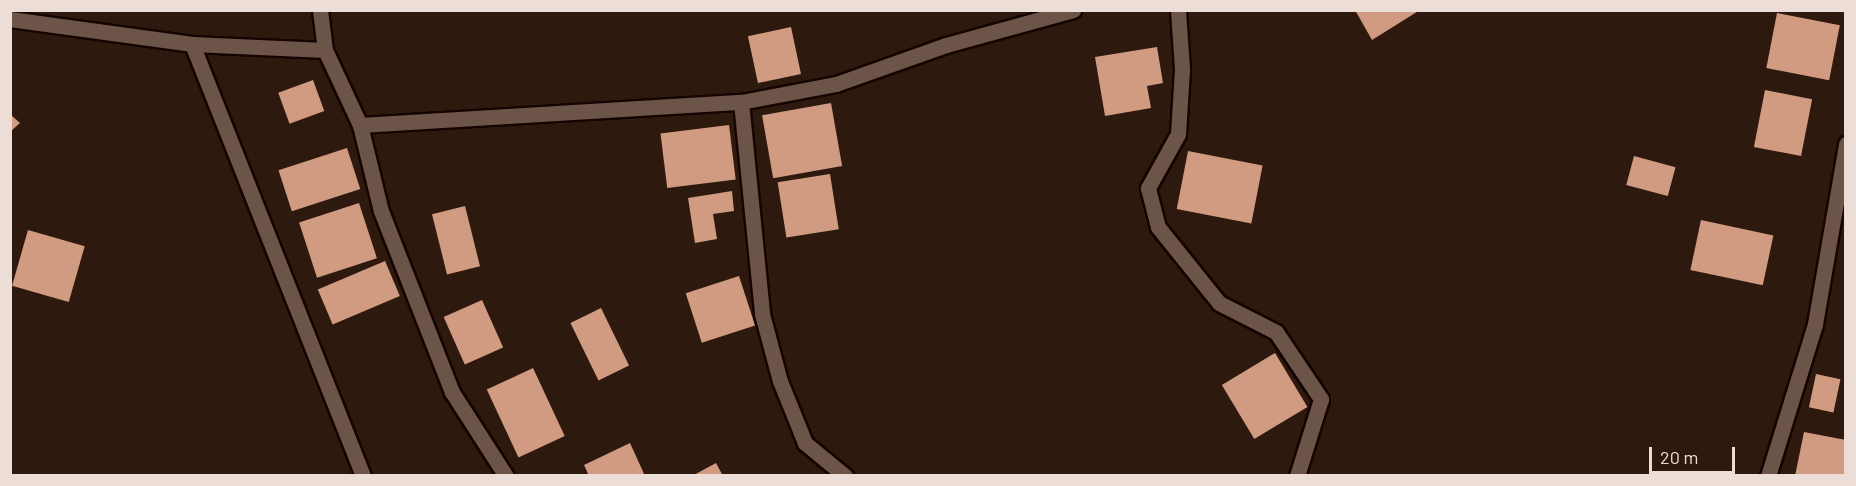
<!DOCTYPE html>
<style>
body{margin:0}
#map{position:relative;width:1856px;height:486px;overflow:hidden;background:#2e190f;font-family:Barlow,sans-serif}
div>[style]{position:absolute}
.building>*{inset:0;background:#d19b81;transform-origin:0 0}
.roads{filter:drop-shadow(2px 0 #150400) drop-shadow(-2px 0 #150400) drop-shadow(0 2px #150400) drop-shadow(0 -2px #150400)}
.minor>*{height:15px;margin:-7.5px;padding:0 7.5px;transform-origin:7.5px;border-radius:7.5px;background:#6c5448}
span{translate:-50% -50%;white-space:nowrap;text-align:center;line-height:1.15;-webkit-text-stroke:6px #2e190f;paint-order:stroke}
.frame{position:absolute;inset:0;border:12px solid #ecded7;pointer-events:none}
.scale{position:absolute;left:1649px;top:447px;width:86px;height:27px;box-sizing:border-box;border:3px solid #ecded7;border-top:0;padding-left:8px;font-size:18px;line-height:21px;white-space:nowrap;color:#ecded7;-webkit-text-stroke:4px #2e190f;paint-order:stroke}
</style>
<div id="map">
<div class="building">
<i style="clip-path:polygon(1355px 10px,1420px 10px,1372px 40px)"></i>
<i style="left:1777px;top:13px;width:64px;height:56px;rotate:11deg"></i>
<i style="left:791px;top:27px;width:48px;height:44px;rotate:78deg"></i>
<i style="clip-path:polygon(1157px 47px,1163px 83px,1147px 86px,1151px 108px,1105px 116px,1095px 57px)"></i>
<i style="left:313px;top:80px;width:33px;height:37px;rotate:70deg"></i>
<i style="left:1765px;top:90px;width:48px;height:58px;rotate:11deg"></i>
<i style="left:831px;top:103px;width:64px;height:70px;rotate:80deg"></i>
<i style="clip-path:polygon(10px 114px,20px 123px,10px 132px)"></i>
<i style="left:729px;top:125px;width:55px;height:69px;rotate:83deg"></i>
<i style="left:347px;top:148px;width:43px;height:72px;rotate:72deg"></i>
<i style="left:1188px;top:151px;width:76px;height:59px;rotate:11deg"></i>
<i style="left:1634px;top:156px;width:43px;height:30px;rotate:15deg"></i>
<i style="left:830px;top:174px;width:56px;height:53px;rotate:81deg"></i>
<i style="clip-path:polygon(732px 191px,734px 211px,713px 214px,717px 239px,695px 243px,688px 198px)"></i>
<i style="left:359px;top:203px;width:58px;height:63px;rotate:72deg"></i>
<i style="left:465px;top:206px;width:62px;height:34px;rotate:76deg"></i>
<i style="left:1701px;top:220px;width:74px;height:51px;rotate:12deg"></i>
<i style="left:28px;top:230px;width:59px;height:58px;rotate:16deg"></i>
<i style="left:385px;top:261px;width:38px;height:73px;rotate:67deg"></i>
<i style="left:739px;top:276px;width:52px;height:56px;rotate:72deg"></i>
<i style="left:482px;top:300px;width:52px;height:42px;rotate:66deg"></i>
<i style="left:601px;top:308px;width:64px;height:34px;rotate:64deg"></i>
<i style="left:1275px;top:353px;width:63px;height:62px;rotate:59deg"></i>
<i style="left:533px;top:368px;width:75px;height:51px;rotate:65deg"></i>
<i style="left:1816px;top:374px;width:25px;height:34px;rotate:12deg"></i>
<i style="clip-path:polygon(1804px 432px,1846px 440px,1846px 476px,1795px 476px)"></i>
<i style="clip-path:polygon(630px 443px,645px 476px,589px 476px,584px 465px)"></i>
<i style="clip-path:polygon(716px 463px,723px 476px,692px 476px)"></i>
</div>
<div class="roads">
<div class="minor">
<i style="left:320px;top:10px;width:40px;rotate:82.9deg"></i>
<i style="left:325px;top:50px;width:133px;rotate:-177.4deg"></i>
<i style="left:192px;top:44px;width:465px;rotate:68.4deg"></i>
<i style="left:1178px;top:10px;width:59px;rotate:86.1deg"></i>
<i style="left:1182px;top:69px;width:65px;rotate:93.5deg"></i>
<i style="left:1178px;top:134px;width:62px;rotate:119.1deg"></i>
<i style="left:1148px;top:188px;width:40px;rotate:75.6deg"></i>
<i style="left:1158px;top:227px;width:97px;rotate:51.2deg"></i>
<i style="left:1219px;top:303px;width:64px;rotate:27deg"></i>
<i style="left:1276px;top:332px;width:81px;rotate:56.1deg"></i>
<i style="left:1321px;top:399px;width:81px;rotate:107.3deg"></i>
<i style="left:10px;top:19px;width:184px;rotate:7.8deg"></i>
<i style="left:325px;top:50px;width:83px;rotate:65deg"></i>
<i style="left:360px;top:125px;width:89px;rotate:76.3deg"></i>
<i style="left:381px;top:211px;width:194px;rotate:68.6deg"></i>
<i style="left:452px;top:392px;width:100px;rotate:57.3deg"></i>
<i style="left:741px;top:102px;width:213px;rotate:84.3deg"></i>
<i style="left:762px;top:314px;width:69px;rotate:75deg"></i>
<i style="left:780px;top:381px;width:67px;rotate:68deg"></i>
<i style="left:805px;top:443px;width:52px;rotate:39.5deg"></i>
<i style="left:360px;top:125px;width:382px;rotate:-3.5deg"></i>
<i style="left:741px;top:102px;width:97px;rotate:-10.7deg"></i>
<i style="left:836px;top:84px;width:117px;rotate:-19.5deg"></i>
<i style="left:946px;top:45px;width:132px;rotate:-15.4deg"></i>
<i style="left:1768px;top:476px;width:159px;rotate:-72.8deg"></i>
<i style="left:1815px;top:324px;width:183px;rotate:-80.2deg"></i>
</div>
</div>
<div class="frame"></div>
<div class="scale">20 m</div>
</div>
